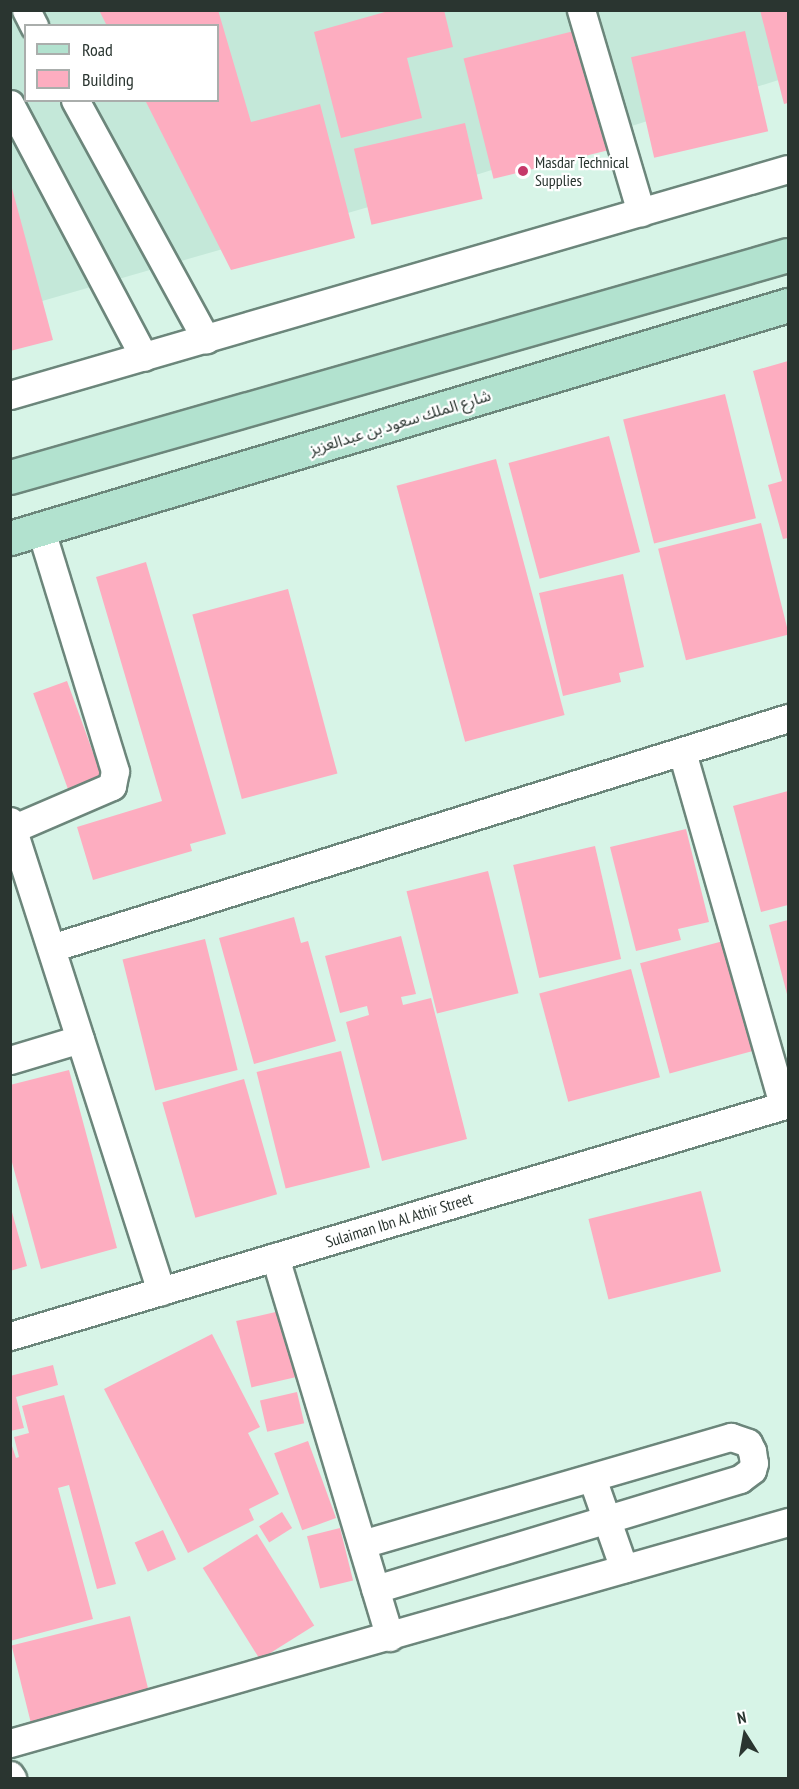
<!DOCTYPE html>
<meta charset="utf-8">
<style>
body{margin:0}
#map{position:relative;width:799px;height:1789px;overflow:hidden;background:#d7f4e7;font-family:"PT Sans Narrow","Noto Sans Arabic",sans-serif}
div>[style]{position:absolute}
.built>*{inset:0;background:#c4e8d9}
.building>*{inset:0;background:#fdadc0;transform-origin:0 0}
.roads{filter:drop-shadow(2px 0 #6c867b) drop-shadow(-2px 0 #6c867b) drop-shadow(0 2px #6c867b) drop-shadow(0 -2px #6c867b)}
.minor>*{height:27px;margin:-13.5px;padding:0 13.5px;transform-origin:13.5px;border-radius:13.5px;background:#fff}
.major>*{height:33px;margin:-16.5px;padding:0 16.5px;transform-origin:16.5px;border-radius:16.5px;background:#b2e2cf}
.dots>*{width:16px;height:16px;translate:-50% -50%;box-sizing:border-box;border:3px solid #fff;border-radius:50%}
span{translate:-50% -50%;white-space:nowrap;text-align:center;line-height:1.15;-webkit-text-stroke:4.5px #fff;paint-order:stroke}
.poi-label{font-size:16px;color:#2a3530}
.left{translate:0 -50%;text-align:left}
.street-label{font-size:16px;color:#2a3530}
.frame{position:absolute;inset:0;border:12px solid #2a3530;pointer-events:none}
.legend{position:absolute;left:24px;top:24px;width:195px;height:78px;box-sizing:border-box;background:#fff;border:2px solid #aaaeac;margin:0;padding:8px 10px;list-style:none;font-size:18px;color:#2a3530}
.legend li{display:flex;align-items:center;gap:12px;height:30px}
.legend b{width:30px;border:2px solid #aaaeac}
.north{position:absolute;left:715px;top:1705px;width:60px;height:60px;-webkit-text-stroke:4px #fff;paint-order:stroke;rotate:349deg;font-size:16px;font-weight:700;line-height:24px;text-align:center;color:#2a3530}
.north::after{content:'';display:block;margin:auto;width:21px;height:27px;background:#2a3530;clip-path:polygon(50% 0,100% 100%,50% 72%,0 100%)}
</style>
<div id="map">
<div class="built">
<i style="clip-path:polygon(evenodd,11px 11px,788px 11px,788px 77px,431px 189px,11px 310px,11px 11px,26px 26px,218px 26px,218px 100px,26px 100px,26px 26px)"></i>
</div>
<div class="building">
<i style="clip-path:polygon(99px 10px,218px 10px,251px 122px,320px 104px,355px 238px,231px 270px,145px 100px,218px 100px,218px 26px,107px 26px)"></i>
<i style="clip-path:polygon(392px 10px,444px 10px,453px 47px,407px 58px,422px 118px,341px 138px,314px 32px)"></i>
<i style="clip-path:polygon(760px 10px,788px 10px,788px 103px,784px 104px)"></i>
<i style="left:578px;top:30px;width:124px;height:118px;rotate:76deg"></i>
<i style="left:745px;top:31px;width:103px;height:117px;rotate:77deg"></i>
<i style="left:465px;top:123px;width:78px;height:114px;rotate:77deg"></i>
<i style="clip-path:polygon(10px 181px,53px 340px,10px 351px)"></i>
<i style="clip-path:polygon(788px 361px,788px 538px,783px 539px,768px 485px,782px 481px,753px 371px)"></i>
<i style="left:725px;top:394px;width:128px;height:105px;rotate:76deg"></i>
<i style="left:609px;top:436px;width:120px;height:104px;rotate:75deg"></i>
<i style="left:496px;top:459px;width:265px;height:103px;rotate:75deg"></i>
<i style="left:761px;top:523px;width:115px;height:106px;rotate:76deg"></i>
<i style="clip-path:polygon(146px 562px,226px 834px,190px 844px,192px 851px,93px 880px,77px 827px,162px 801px,96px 577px)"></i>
<i style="clip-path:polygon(623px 574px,644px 667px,619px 673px,621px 682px,563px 696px,539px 593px)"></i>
<i style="left:288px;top:589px;width:191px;height:99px;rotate:75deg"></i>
<i style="left:67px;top:681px;width:102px;height:36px;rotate:70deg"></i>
<i style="clip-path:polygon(788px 791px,788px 905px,761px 912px,733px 806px)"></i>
<i style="clip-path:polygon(686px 829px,709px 922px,678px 929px,681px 940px,636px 951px,610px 847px)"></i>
<i style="left:595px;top:846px;width:116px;height:84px;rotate:77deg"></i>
<i style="left:488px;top:871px;width:126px;height:84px;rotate:76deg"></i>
<i style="clip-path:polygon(294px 917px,301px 943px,308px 941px,336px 1041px,254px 1064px,219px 938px)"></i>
<i style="clip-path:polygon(788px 920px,788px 998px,769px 925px)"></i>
<i style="clip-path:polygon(401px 936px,416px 994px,401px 997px,403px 1005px,431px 998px,467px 1139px,382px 1161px,346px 1022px,369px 1015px,367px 1006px,340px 1013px,325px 956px)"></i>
<i style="left:205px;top:939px;width:135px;height:85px;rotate:76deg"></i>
<i style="left:727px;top:940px;width:114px;height:90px;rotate:75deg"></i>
<i style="left:631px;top:969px;width:112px;height:95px;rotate:75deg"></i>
<i style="left:341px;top:1051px;width:120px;height:87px;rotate:76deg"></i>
<i style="clip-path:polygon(69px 1070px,117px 1248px,41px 1269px,10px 1155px,10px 1085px)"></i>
<i style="left:244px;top:1079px;width:120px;height:85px;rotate:74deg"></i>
<i style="left:701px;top:1191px;width:83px;height:116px;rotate:76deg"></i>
<i style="clip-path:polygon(10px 1205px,27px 1266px,10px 1271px)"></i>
<i style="left:280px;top:1311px;width:68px;height:45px;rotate:77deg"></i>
<i style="clip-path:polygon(212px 1334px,260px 1427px,248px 1433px,279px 1494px,249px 1509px,254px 1520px,188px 1553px,104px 1389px)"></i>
<i style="clip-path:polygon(53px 1365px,58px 1385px,16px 1397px,24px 1428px,10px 1431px,10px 1376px)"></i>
<i style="left:297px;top:1392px;width:32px;height:38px;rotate:77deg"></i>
<i style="clip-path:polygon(64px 1395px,116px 1584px,97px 1589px,69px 1485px,58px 1488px,93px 1619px,10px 1641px,10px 1440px,16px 1458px,19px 1457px,14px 1437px,29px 1433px,22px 1406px)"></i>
<i style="left:308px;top:1441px;width:82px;height:36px;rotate:70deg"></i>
<i style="left:282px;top:1512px;width:19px;height:27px;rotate:58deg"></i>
<i style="left:340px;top:1528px;width:54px;height:34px;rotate:76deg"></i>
<i style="left:163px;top:1530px;width:32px;height:31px;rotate:66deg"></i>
<i style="left:257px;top:1534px;width:108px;height:64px;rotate:58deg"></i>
<i style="left:130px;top:1616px;width:85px;height:122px;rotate:76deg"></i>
</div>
<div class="roads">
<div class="minor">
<i style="left:26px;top:10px;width:18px;rotate:63deg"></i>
<i style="left:581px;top:10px;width:211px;rotate:73.5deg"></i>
<i style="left:75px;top:100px;width:273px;rotate:61.3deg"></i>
<i style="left:10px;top:104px;width:286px;rotate:62.1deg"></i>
<i style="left:10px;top:395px;width:810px;rotate:-16.2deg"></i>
<i style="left:682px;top:752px;width:367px;rotate:74deg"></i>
<i style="left:10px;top:821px;width:494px;rotate:72.2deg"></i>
<i style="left:10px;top:830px;width:111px;rotate:-23.3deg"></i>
<i style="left:112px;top:786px;width:15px;rotate:-79deg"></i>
<i style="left:115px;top:771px;width:252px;rotate:-107.1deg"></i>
<i style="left:51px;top:948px;width:772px;rotate:-17.33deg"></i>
<i style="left:10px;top:1060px;width:73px;rotate:-16.7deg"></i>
<i style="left:275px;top:1257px;width:397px;rotate:73.2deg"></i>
<i style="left:10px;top:1336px;width:812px;rotate:-16.6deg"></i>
<i style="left:592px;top:1478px;width:96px;rotate:70.6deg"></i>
<i style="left:362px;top:1544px;width:384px;rotate:-16.2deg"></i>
<i style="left:731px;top:1437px;width:18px;rotate:19deg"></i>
<i style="left:748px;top:1443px;width:9px;rotate:63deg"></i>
<i style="left:752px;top:1451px;width:12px;rotate:81deg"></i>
<i style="left:754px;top:1463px;width:7px;rotate:106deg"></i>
<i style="left:752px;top:1470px;width:15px;rotate:143deg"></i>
<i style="left:740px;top:1479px;width:381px;rotate:163.2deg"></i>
<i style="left:10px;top:1743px;width:809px;rotate:-15.86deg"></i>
<i style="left:10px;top:1775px;width:4px;rotate:56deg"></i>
</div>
<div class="major">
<i style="left:10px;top:477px;width:809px;rotate:-15.93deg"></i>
<i style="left:10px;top:538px;width:812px;rotate:-16.67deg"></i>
</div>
</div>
<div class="dots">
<i style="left:523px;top:171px;background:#c53869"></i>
</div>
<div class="poi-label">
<span class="left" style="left:535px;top:171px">Masdar Technical<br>Supplies</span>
</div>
<div class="street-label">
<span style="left:400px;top:422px;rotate:-17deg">شارع الملك سعود بن عبدالعزيز</span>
<span style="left:399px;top:1220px;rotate:-17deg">Sulaiman Ibn Al Athir Street</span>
</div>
<div class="frame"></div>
<ul class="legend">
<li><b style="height:8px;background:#b2e2cf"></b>Road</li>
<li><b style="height:16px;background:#fdadc0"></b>Building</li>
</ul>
<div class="north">N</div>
</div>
